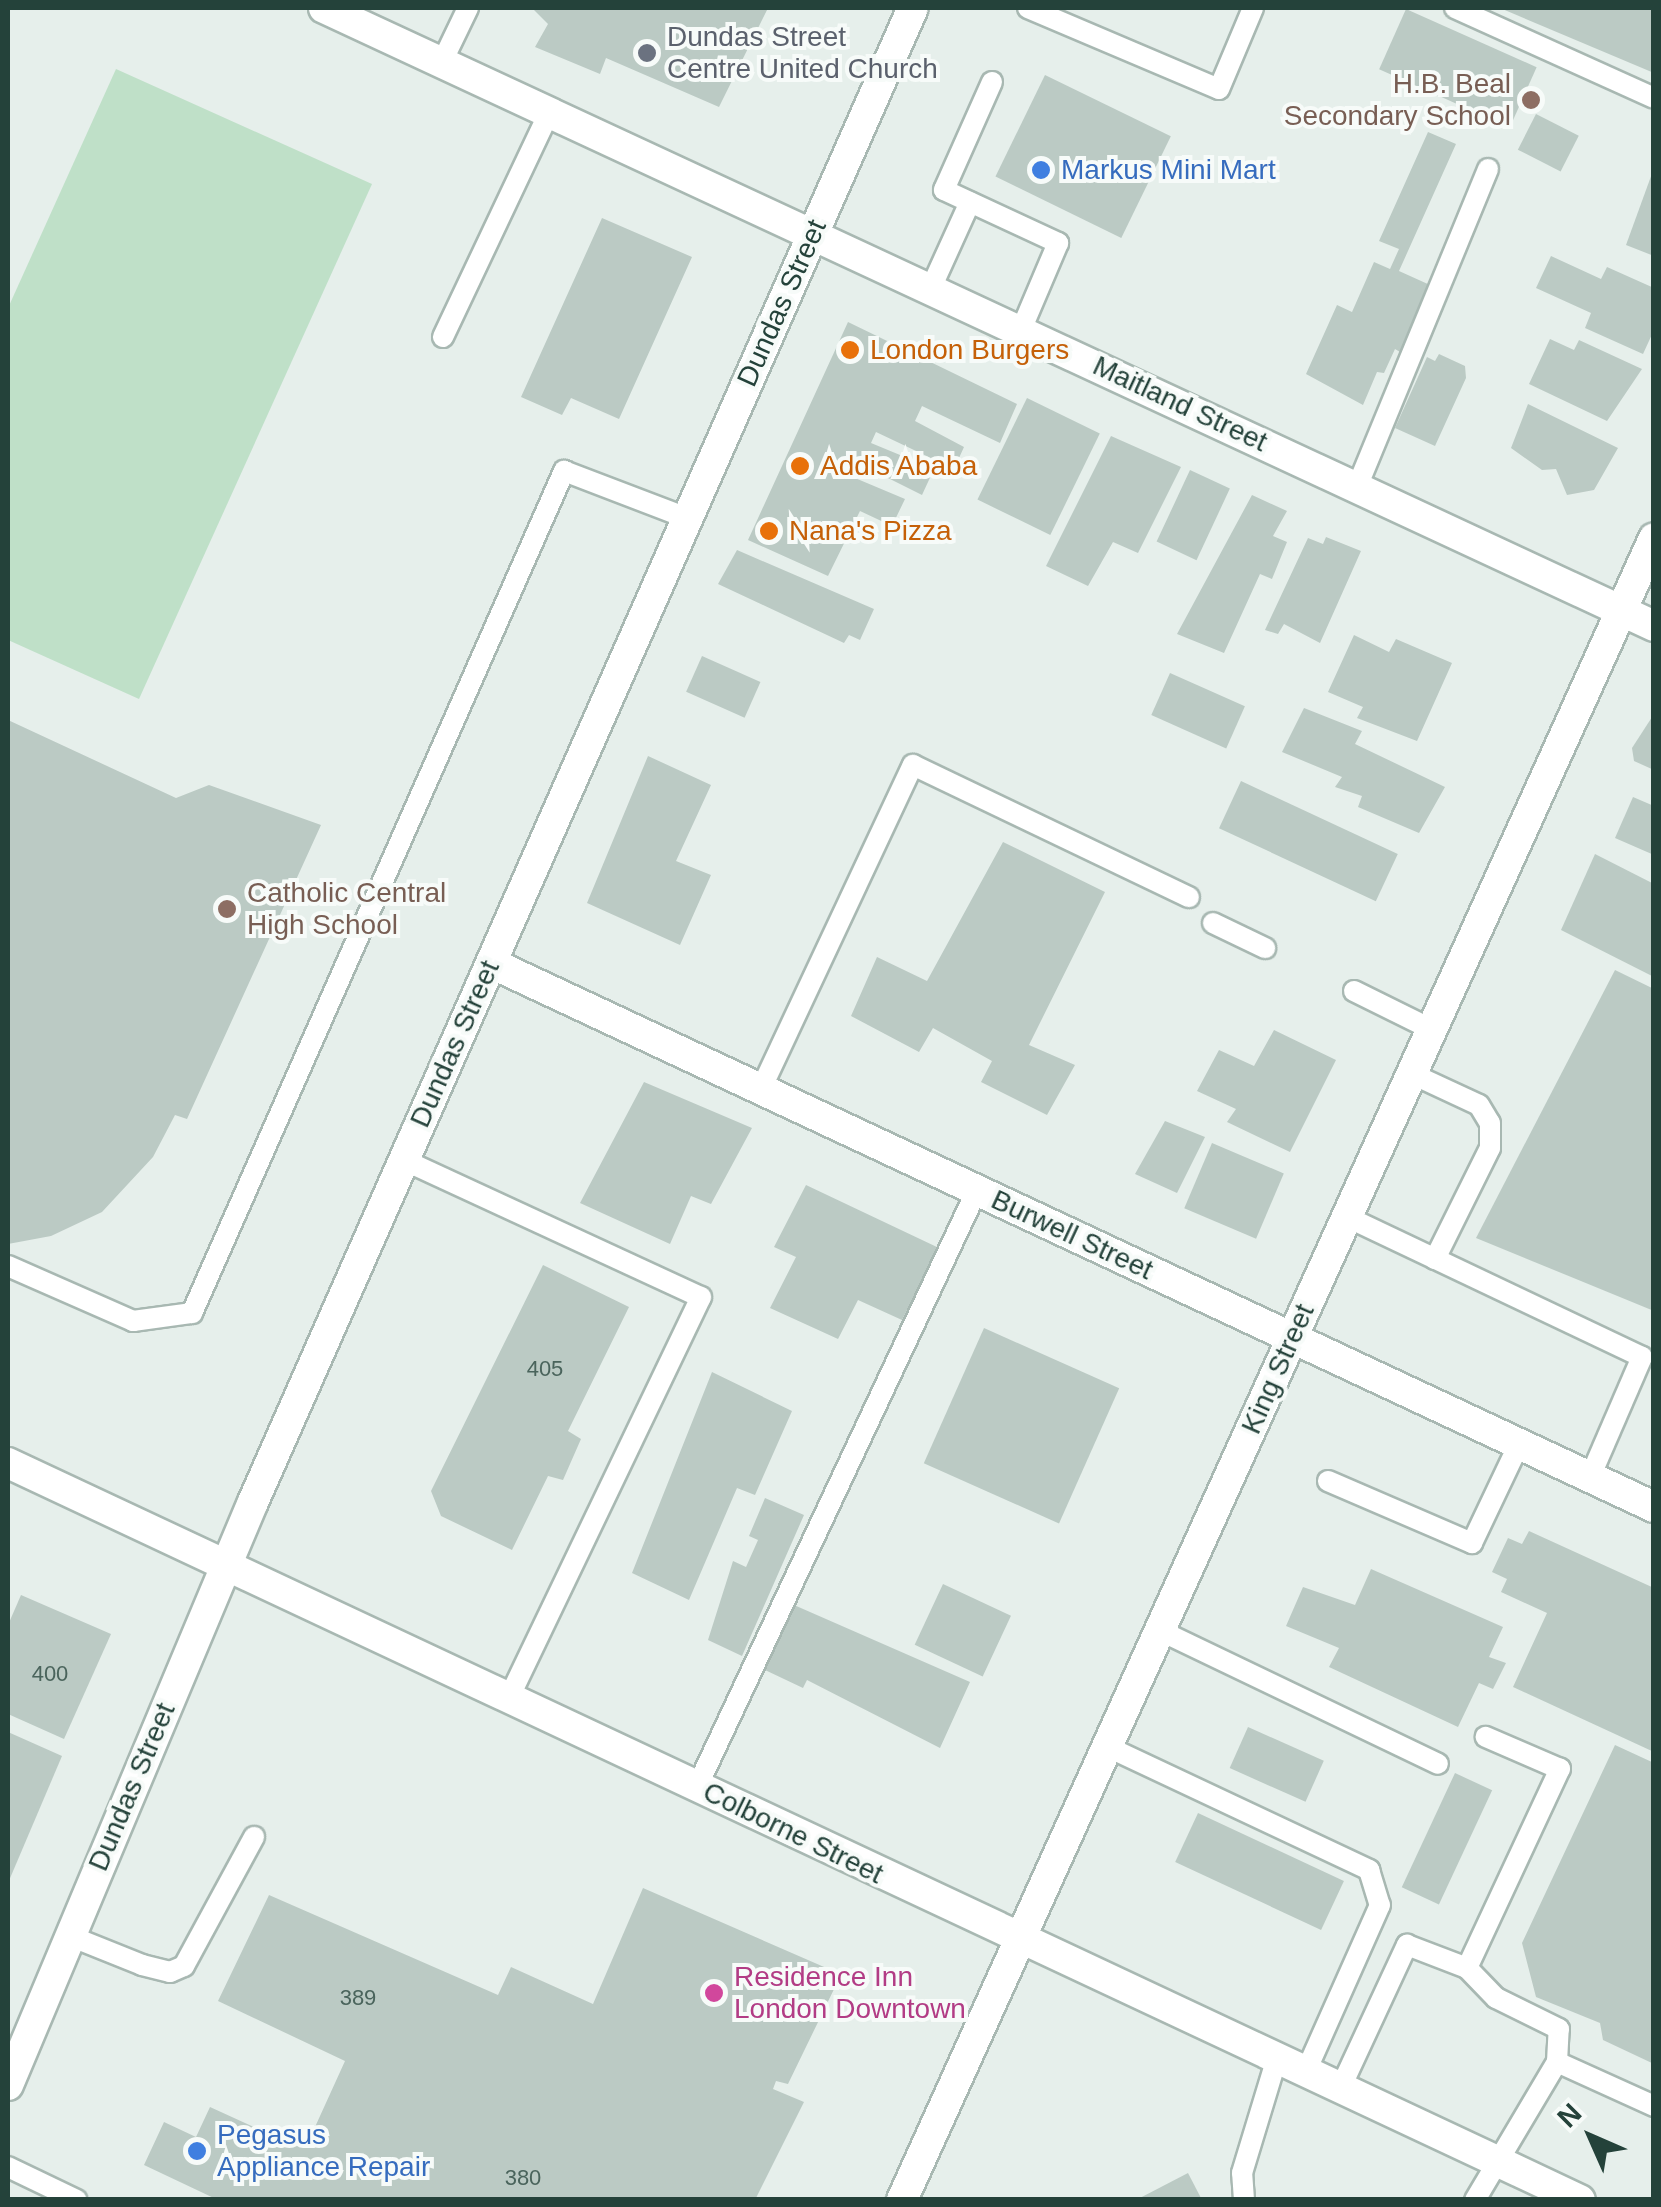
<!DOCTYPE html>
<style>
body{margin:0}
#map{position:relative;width:1661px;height:2207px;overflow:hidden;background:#e6efeb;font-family:Helvetica,sans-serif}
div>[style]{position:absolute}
.green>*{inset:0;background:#bfe0c8}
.building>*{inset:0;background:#bbcac4;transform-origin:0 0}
.roads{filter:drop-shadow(2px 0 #a8b8b2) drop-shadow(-2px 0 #a8b8b2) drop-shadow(0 2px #a8b8b2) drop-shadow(0 -2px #a8b8b2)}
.service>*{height:20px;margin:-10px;padding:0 10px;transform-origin:10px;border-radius:10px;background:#fff}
.minor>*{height:30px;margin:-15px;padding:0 15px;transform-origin:15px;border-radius:15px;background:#fff}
.tertiary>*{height:30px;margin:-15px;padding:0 15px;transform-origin:15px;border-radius:15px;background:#fff}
.secondary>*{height:30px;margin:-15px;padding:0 15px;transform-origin:15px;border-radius:15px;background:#fff}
.dots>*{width:28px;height:28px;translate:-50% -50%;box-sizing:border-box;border:5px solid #f7fbf9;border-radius:50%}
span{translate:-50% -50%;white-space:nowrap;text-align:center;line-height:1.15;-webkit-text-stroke:8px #f7fbf9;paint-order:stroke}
.number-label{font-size:22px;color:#4a645c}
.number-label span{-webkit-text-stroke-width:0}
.worship-label{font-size:28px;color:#5b616d}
.left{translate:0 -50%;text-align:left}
.education-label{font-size:28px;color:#785e54}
.right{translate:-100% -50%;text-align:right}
.shop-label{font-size:28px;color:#366cbe}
.street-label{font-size:28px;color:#24423a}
.food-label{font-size:28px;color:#c56008}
.hotel-label{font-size:28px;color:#b23c85}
.frame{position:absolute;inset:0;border:10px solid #24423a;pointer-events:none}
.north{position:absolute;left:1541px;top:2087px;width:100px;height:100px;-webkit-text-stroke:8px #f7fbf9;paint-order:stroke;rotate:315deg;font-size:28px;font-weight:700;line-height:40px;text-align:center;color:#24423a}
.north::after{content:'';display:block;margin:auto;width:35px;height:45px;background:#24423a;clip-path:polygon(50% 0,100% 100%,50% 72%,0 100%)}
</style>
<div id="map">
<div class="green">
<i style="clip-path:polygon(116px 69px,372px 184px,139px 699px,8px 640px,8px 308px)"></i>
</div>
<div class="building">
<i style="clip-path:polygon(532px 8px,768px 8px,719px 107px,606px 58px,600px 74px,535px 47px,548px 24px)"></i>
<i style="clip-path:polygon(1500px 8px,1654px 8px,1654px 73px)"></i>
<i style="left:1406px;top:9px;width:143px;height:66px;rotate:24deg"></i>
<i style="left:1045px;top:75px;width:140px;height:113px;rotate:26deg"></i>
<i style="left:1536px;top:114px;width:48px;height:40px;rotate:27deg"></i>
<i style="clip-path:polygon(1428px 132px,1456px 144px,1399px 271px,1430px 285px,1400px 352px,1395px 349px,1384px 373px,1377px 372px,1363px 405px,1306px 374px,1337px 305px,1352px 312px,1374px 262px,1390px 269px,1399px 249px,1379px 241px)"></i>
<i style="clip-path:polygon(1654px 168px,1654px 256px,1626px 245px)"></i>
<i style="clip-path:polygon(602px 218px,692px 257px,619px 419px,571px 398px,562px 415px,521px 397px)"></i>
<i style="clip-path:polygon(1551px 256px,1601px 279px,1607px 267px,1654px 288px,1654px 330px,1643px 354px,1585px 328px,1591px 313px,1536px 288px)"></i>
<i style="clip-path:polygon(848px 322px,1017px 404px,1000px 443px,922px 406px,915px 421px,964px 447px,954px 469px,876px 432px,871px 443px,934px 469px,922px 495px,862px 465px,855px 478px,905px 499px,892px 526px,860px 511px,828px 576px,748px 540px)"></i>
<i style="clip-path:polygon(1550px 339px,1574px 350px,1579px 340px,1642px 369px,1607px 421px,1529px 384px)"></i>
<i style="clip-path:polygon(1439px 354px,1465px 366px,1466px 378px,1435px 446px,1395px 428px,1427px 357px,1435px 361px)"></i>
<i style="left:1027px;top:398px;width:81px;height:113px;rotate:26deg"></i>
<i style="clip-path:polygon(1528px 404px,1618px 448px,1594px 490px,1567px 495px,1556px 469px,1542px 470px,1511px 448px)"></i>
<i style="clip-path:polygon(1111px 436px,1181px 467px,1138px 553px,1113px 542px,1088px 586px,1046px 566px)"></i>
<i style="left:1190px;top:470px;width:44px;height:79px;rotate:25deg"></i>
<i style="clip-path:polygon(1252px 495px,1287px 511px,1273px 536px,1287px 542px,1272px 579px,1260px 574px,1224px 653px,1177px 634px)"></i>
<i style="clip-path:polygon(1326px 537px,1361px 551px,1320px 643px,1284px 624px,1278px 634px,1265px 630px,1308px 538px,1323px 544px)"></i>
<i style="clip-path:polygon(737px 550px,874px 609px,860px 640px,849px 635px,844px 643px,718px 584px)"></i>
<i style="clip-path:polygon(1354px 635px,1389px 652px,1396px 639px,1452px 663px,1417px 741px,1357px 718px,1363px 707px,1328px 692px)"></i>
<i style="left:702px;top:656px;width:64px;height:39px;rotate:24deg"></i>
<i style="left:1170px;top:673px;width:82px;height:46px;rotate:24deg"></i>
<i style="clip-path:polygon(1304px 708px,1362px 731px,1355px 744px,1445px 787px,1419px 833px,1358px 807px,1362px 796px,1335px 787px,1342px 777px,1282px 752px)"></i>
<i style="clip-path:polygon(1654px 714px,1654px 770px,1634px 761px,1632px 748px)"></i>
<i style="clip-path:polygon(8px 720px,176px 798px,209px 785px,321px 825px,187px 1119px,175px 1115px,153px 1157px,102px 1212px,51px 1236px,8px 1244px)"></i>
<i style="clip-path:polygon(648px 756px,711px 785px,676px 861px,711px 875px,680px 945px,587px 903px)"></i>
<i style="left:1241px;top:781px;width:173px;height:52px;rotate:25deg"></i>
<i style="clip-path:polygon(1633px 797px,1654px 806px,1654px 855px,1615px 838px)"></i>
<i style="clip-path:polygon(1003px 842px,1105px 892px,1029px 1045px,1075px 1065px,1047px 1115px,981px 1082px,992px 1061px,933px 1028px,919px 1052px,851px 1016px,877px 957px,927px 981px)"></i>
<i style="clip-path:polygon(1595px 854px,1654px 884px,1654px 977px,1561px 930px)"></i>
<i style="clip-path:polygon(1615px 970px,1654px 989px,1654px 1311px,1476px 1238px)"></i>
<i style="clip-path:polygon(1274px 1030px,1336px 1060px,1290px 1152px,1227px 1122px,1236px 1109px,1197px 1091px,1219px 1050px,1254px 1066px)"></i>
<i style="clip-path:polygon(644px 1082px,752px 1128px,711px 1204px,691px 1196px,670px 1244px,580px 1203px)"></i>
<i style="clip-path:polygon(1165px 1121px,1205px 1137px,1177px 1193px,1135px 1174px)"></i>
<i style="left:1212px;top:1143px;width:78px;height:71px;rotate:23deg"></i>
<i style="clip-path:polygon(806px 1185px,939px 1248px,902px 1320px,858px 1300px,838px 1339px,770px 1308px,796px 1257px,774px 1247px)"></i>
<i style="clip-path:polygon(543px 1265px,629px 1307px,568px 1431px,581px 1439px,563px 1480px,548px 1476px,512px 1550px,441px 1516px,431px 1491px)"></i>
<i style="left:984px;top:1328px;width:148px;height:148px;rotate:24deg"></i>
<i style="clip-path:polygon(712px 1372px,792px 1411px,755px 1495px,737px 1488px,689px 1600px,632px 1573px)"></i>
<i style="clip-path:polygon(765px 1498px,804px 1515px,742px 1656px,708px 1640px,733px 1561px,746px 1567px,758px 1540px,749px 1536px)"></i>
<i style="clip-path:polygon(1529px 1531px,1654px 1588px,1654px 1752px,1513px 1687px,1547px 1613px,1501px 1592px,1507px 1579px,1492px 1572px,1508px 1538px,1522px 1544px)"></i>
<i style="clip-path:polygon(1371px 1569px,1503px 1627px,1489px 1657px,1506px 1663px,1493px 1689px,1479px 1683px,1458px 1727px,1329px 1667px,1339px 1648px,1286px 1626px,1303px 1587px,1355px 1605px)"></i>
<i style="left:943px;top:1584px;width:75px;height:67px;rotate:25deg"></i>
<i style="clip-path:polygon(21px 1595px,111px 1634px,64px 1739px,8px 1714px,8px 1625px)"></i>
<i style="clip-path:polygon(794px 1605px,970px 1682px,940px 1748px,807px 1680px,803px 1688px,765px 1670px)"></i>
<i style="left:1248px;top:1727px;width:83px;height:45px;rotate:24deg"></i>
<i style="clip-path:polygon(8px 1732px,62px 1756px,8px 1883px)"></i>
<i style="clip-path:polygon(1615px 1745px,1654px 1763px,1654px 2064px,1603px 2040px,1600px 2023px,1536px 1997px,1522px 1943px)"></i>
<i style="left:1455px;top:1773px;width:41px;height:126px;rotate:25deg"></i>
<i style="left:1198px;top:1813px;width:161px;height:54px;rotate:25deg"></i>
<i style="clip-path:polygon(643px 1888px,831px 1970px,827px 1979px,837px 1983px,788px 2084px,776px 2081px,773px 2089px,804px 2102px,755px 2200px,218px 2200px,144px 2165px,164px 2122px,196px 2137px,210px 2107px,293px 2145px,310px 2138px,345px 2061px,218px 2001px,269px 1895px,498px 1995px,511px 1967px,593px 2004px)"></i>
<i style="clip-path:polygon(1188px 2173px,1202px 2200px,1136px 2200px)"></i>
</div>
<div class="roads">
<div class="service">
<i style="left:1028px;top:8px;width:207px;rotate:23deg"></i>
<i style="left:1219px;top:89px;width:88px;rotate:-67.2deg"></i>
<i style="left:1455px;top:8px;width:218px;rotate:24.3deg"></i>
<i style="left:442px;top:62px;width:60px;rotate:-64.3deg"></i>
<i style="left:992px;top:82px;width:118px;rotate:114deg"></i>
<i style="left:944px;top:190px;width:126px;rotate:24.9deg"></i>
<i style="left:1058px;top:243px;width:95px;rotate:113deg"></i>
<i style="left:931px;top:288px;width:94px;rotate:-65.6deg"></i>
<i style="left:443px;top:337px;width:250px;rotate:-64.7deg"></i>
<i style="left:1357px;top:487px;width:344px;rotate:-67.6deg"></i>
<i style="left:1213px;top:923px;width:58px;rotate:25.7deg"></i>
<i style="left:1354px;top:991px;width:84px;rotate:26.3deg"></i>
<i style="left:1408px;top:1072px;width:78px;rotate:24.9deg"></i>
<i style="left:1479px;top:1105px;width:21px;rotate:59deg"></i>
<i style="left:1490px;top:1123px;width:25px;rotate:90deg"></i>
<i style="left:1490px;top:1148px;width:124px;rotate:116.4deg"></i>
<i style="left:761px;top:1089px;width:358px;rotate:-64.9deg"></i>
<i style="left:913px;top:765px;width:306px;rotate:25.6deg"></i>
<i style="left:404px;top:1160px;width:327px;rotate:24.8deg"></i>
<i style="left:701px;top:1297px;width:444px;rotate:115.6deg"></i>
<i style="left:1343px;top:1215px;width:331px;rotate:25.4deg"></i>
<i style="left:1642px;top:1357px;width:131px;rotate:113.4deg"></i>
<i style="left:8px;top:1266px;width:137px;rotate:23.7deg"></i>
<i style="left:133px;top:1321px;width:60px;rotate:-7.7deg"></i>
<i style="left:192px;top:1313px;width:921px;rotate:-66.16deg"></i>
<i style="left:564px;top:471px;width:132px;rotate:20.9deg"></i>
<i style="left:1328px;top:1481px;width:157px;rotate:23.3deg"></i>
<i style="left:1472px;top:1543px;width:110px;rotate:-64.6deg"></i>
<i style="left:1161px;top:1631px;width:307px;rotate:25.6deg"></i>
<i style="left:1108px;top:1747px;width:289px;rotate:25.2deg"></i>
<i style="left:1369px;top:1870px;width:37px;rotate:73deg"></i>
<i style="left:1380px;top:1905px;width:182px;rotate:114deg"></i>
<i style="left:697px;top:1787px;width:659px;rotate:-64.87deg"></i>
<i style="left:70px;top:1936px;width:78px;rotate:21.9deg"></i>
<i style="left:142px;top:1965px;width:29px;rotate:14deg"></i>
<i style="left:170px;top:1972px;width:15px;rotate:-23deg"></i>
<i style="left:184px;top:1966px;width:147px;rotate:-61.5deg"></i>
<i style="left:1557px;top:2062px;width:107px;rotate:24.4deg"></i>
<i style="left:1341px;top:2087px;width:157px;rotate:-65.1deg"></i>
<i style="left:1407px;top:1945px;width:64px;rotate:21deg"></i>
<i style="left:8px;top:2167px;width:76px;rotate:25.6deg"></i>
<i style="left:1244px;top:2200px;width:27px;rotate:-94deg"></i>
<i style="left:1242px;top:2173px;width:120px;rotate:-73.1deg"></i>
<i style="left:1475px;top:2200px;width:161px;rotate:-59.3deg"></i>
<i style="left:1557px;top:2062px;width:33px;rotate:-87deg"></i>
<i style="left:1559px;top:2029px;width:70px;rotate:-153.8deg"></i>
<i style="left:1496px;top:1998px;width:42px;rotate:-134deg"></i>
<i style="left:1467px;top:1968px;width:220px;rotate:-65deg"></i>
<i style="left:1560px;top:1769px;width:81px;rotate:-156.6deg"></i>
</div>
<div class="minor">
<i style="left:324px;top:8px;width:1467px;rotate:24.92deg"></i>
<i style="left:491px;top:963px;width:1284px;rotate:25.07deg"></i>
</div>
<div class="tertiary">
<i style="left:8px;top:1463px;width:1736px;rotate:25.12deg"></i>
</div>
<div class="secondary">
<i style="left:8px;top:2085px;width:632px;rotate:-67.21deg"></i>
<i style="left:253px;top:1502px;width:1633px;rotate:-66.17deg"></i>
<i style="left:902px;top:2200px;width:1824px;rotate:-65.65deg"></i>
</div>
</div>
<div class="dots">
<i style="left:647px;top:53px;background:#6b7280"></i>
<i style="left:1531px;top:100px;background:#8d6e63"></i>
<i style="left:1041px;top:170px;background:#3f7fe0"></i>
<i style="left:850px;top:350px;background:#e8710a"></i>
<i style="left:800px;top:466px;background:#e8710a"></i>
<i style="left:769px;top:531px;background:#e8710a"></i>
<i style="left:227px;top:909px;background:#8d6e63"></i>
<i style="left:714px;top:1993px;background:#d1479c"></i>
<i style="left:197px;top:2151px;background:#3f7fe0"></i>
</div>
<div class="number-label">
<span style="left:545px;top:1369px">405</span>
<span style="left:50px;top:1674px">400</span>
<span style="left:358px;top:1998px">389</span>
<span style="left:523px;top:2178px">380</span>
</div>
<div class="worship-label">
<span class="left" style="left:667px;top:53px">Dundas Street<br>Centre United Church</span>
</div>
<div class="education-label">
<span class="right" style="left:1511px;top:100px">H.B. Beal<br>Secondary School</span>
<span class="left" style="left:247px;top:909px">Catholic Central<br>High School</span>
</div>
<div class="shop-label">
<span class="left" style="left:1061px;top:170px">Markus Mini Mart</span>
<span class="left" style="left:217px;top:2151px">Pegasus<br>Appliance Repair</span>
</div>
<div class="street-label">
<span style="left:782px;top:303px;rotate:-66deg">Dundas Street</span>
<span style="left:1180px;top:404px;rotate:25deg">Maitland Street</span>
<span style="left:455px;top:1044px;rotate:-66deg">Dundas Street</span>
<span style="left:1072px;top:1235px;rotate:25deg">Burwell Street</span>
<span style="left:1278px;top:1369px;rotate:-66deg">King Street</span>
<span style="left:132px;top:1787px;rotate:-67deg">Dundas Street</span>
<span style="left:793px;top:1833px;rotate:26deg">Colborne Street</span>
</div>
<div class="food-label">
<span class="left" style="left:870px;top:350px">London Burgers</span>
<span class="left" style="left:820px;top:466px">Addis Ababa</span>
<span class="left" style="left:789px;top:531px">Nana's Pizza</span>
</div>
<div class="hotel-label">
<span class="left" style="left:734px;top:1993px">Residence Inn<br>London Downtown</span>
</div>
<div class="frame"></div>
<div class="north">N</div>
</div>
